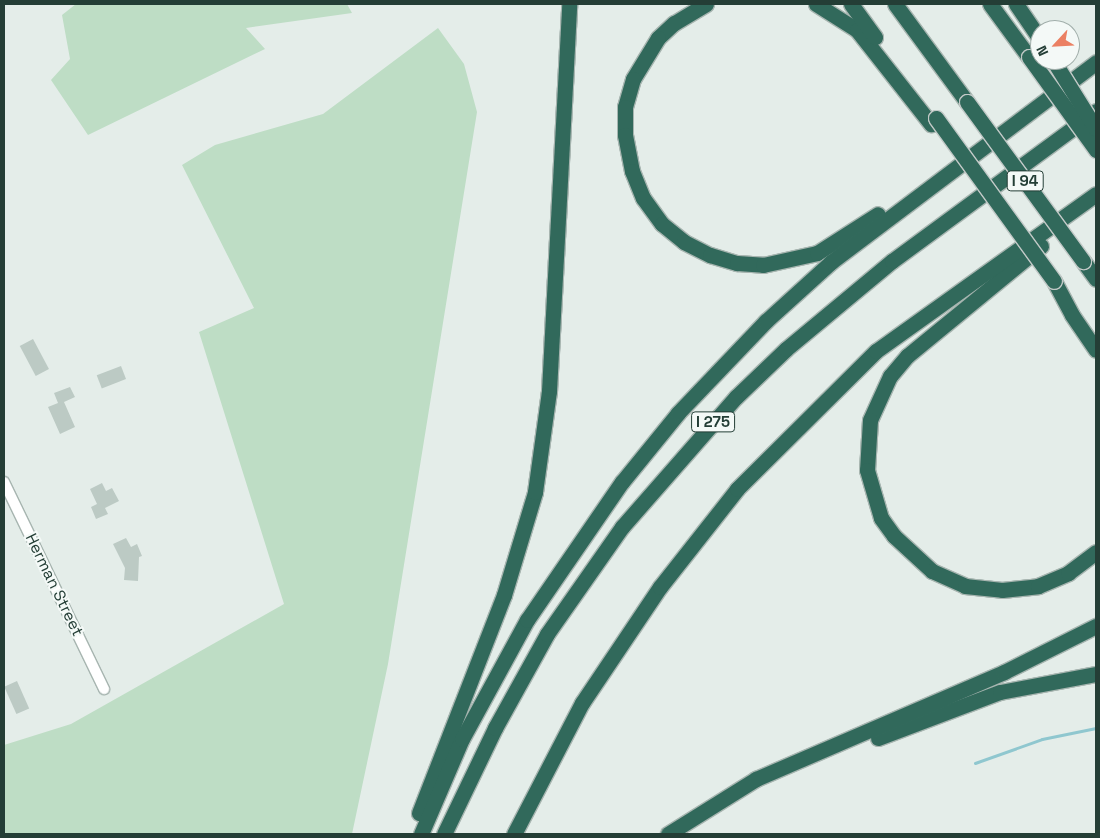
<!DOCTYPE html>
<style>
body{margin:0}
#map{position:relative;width:1100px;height:838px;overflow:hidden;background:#e4ede9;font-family:"Space Grotesk",sans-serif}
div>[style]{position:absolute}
.green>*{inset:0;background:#beddc5}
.stream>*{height:3px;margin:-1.5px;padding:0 1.5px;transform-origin:1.5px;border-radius:1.5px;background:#8fc7cf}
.building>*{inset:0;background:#bccac4;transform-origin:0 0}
.roads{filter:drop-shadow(1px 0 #a7b5b0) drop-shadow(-1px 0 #a7b5b0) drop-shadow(0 1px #a7b5b0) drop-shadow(0 -1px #a7b5b0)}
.street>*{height:10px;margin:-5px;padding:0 5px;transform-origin:5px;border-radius:5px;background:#fff}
.highway>*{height:15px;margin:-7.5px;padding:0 7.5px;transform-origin:7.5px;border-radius:7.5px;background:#31695b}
.bridges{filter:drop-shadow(1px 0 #c2c9c7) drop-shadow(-1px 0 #c2c9c7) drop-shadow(0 1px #c2c9c7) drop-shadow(0 -1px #c2c9c7)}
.highway-bridge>*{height:15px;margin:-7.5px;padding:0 7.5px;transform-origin:7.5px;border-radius:7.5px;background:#31695b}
span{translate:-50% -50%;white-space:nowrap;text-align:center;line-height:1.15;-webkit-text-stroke:4px #f4f9f7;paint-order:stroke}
.shield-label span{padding:1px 4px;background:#f4f9f7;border:1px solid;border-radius:4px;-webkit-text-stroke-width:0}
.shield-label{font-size:15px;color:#243e36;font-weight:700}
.street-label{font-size:16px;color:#243e36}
.frame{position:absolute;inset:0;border:5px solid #243e36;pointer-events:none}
.north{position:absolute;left:1030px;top:20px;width:50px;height:50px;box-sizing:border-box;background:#f4f9f7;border:1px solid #a1aeaa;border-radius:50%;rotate:245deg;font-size:14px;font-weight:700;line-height:20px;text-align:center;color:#243e36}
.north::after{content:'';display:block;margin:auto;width:18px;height:22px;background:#eb8063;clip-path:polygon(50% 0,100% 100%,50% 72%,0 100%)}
</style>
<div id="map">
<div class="green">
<i style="clip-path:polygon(76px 4px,347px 4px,352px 13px,246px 28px,265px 49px,88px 135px,51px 80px,70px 59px,62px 15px)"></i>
<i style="clip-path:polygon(438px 28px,464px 64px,477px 112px,388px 664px,352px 834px,4px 834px,4px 745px,71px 724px,284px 604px,199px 332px,254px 308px,182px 165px,215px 145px,323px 114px)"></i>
</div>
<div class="stream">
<i style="left:975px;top:763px;width:71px;rotate:-19.7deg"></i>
<i style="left:1042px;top:739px;width:55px;rotate:-11.5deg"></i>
</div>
<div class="building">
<i style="left:33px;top:339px;width:34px;height:15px;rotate:62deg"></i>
<i style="left:121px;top:366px;width:14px;height:26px;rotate:69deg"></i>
<i style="clip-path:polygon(70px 387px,75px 397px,64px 402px,75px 427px,60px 434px,48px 407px,58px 403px,54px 393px)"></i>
<i style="clip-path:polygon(102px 483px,106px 491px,112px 488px,119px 501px,105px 508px,108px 514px,96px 519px,91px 507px,97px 504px,90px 489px)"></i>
<i style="clip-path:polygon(126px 538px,131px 547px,137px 544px,142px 556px,139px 557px,138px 581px,124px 580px,125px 568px,113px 544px)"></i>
<i style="left:17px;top:681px;width:30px;height:14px;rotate:66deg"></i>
</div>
<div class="roads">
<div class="street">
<i style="left:4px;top:482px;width:230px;rotate:64.2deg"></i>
</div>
<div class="highway">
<i style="left:706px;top:4px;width:37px;rotate:149deg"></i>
<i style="left:674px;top:23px;width:22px;rotate:137deg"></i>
<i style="left:658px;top:38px;width:48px;rotate:121.4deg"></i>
<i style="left:633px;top:79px;width:29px;rotate:106deg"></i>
<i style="left:625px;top:107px;width:28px;rotate:90deg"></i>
<i style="left:625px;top:135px;width:37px;rotate:79deg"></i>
<i style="left:632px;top:171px;width:29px;rotate:68deg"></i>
<i style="left:643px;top:198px;width:32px;rotate:54deg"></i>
<i style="left:662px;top:224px;width:28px;rotate:39deg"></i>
<i style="left:684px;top:242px;width:29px;rotate:27deg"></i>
<i style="left:710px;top:255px;width:28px;rotate:17deg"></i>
<i style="left:737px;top:263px;width:26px;rotate:4deg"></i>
<i style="left:763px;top:265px;width:55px;rotate:-12.5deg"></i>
<i style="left:817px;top:253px;width:72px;rotate:-32.6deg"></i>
<i style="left:816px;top:4px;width:49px;rotate:32.4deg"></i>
<i style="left:857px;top:30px;width:120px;rotate:51.8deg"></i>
<i style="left:851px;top:4px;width:41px;rotate:54deg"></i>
<i style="left:895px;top:4px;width:122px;rotate:53.7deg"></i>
<i style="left:990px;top:4px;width:66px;rotate:53.7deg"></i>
<i style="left:1016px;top:4px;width:42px;rotate:55.6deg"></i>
<i style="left:1041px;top:246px;width:173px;rotate:140.6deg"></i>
<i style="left:907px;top:356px;width:26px;rotate:130deg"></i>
<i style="left:890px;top:376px;width:48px;rotate:114.4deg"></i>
<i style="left:870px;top:420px;width:50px;rotate:93.4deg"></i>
<i style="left:867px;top:470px;width:50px;rotate:73.7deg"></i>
<i style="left:881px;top:518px;width:22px;rotate:54deg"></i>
<i style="left:894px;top:536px;width:52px;rotate:42.6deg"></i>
<i style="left:932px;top:571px;width:36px;rotate:24deg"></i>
<i style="left:965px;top:586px;width:37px;rotate:6deg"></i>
<i style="left:1002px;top:590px;width:36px;rotate:-6deg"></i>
<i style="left:1038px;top:586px;width:33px;rotate:-23deg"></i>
<i style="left:1068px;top:573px;width:35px;rotate:-37deg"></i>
<i style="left:1083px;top:261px;width:22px;rotate:54deg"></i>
<i style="left:1054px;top:281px;width:38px;rotate:62deg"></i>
<i style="left:1072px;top:315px;width:42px;rotate:55.6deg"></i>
<i style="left:878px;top:738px;width:130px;rotate:-20.7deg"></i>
<i style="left:1000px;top:692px;width:98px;rotate:-10.6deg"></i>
<i style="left:419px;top:813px;width:234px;rotate:-68.7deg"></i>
<i style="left:504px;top:595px;width:108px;rotate:-73.2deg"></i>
<i style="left:535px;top:492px;width:102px;rotate:-82.1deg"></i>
<i style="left:549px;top:391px;width:388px;rotate:-87deg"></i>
<i style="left:421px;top:834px;width:103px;rotate:-66.7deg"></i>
<i style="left:462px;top:739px;width:136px;rotate:-61.4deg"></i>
<i style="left:527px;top:620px;width:168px;rotate:-55.5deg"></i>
<i style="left:622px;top:482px;width:89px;rotate:-50.9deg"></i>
<i style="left:678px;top:413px;width:127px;rotate:-46.3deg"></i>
<i style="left:766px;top:321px;width:88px;rotate:-42.2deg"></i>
<i style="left:831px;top:262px;width:332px;rotate:-37deg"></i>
<i style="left:444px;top:834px;width:118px;rotate:-64.3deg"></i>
<i style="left:495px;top:728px;width:107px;rotate:-61deg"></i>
<i style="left:547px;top:634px;width:131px;rotate:-55deg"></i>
<i style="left:622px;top:527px;width:173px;rotate:-48.8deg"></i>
<i style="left:736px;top:397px;width:69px;rotate:-43.8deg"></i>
<i style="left:786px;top:349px;width:138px;rotate:-39.7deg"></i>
<i style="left:892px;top:261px;width:253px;rotate:-36.3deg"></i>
<i style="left:514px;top:834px;width:148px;rotate:-62.6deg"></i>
<i style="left:582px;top:703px;width:140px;rotate:-56.1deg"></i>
<i style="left:660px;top:587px;width:125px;rotate:-51.8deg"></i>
<i style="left:737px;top:489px;width:196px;rotate:-44.8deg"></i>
<i style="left:876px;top:351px;width:270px;rotate:-35.5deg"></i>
<i style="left:668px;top:834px;width:104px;rotate:-32deg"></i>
<i style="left:756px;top:779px;width:270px;rotate:-23.3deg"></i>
<i style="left:1004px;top:672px;width:103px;rotate:-26.6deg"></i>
</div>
</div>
<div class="bridges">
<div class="highway-bridge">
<i style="left:1029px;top:57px;width:115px;rotate:54.2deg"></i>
<i style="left:1053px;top:60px;width:81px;rotate:58.1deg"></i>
<i style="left:967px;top:102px;width:197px;rotate:53.9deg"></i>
<i style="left:936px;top:118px;width:201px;rotate:54.1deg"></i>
</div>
</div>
<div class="shield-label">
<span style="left:1025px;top:181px">I 94</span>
<span style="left:713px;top:422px">I 275</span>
</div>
<div class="street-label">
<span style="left:54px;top:585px;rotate:64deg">Herman Street</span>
</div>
<div class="frame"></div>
<div class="north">N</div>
</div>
